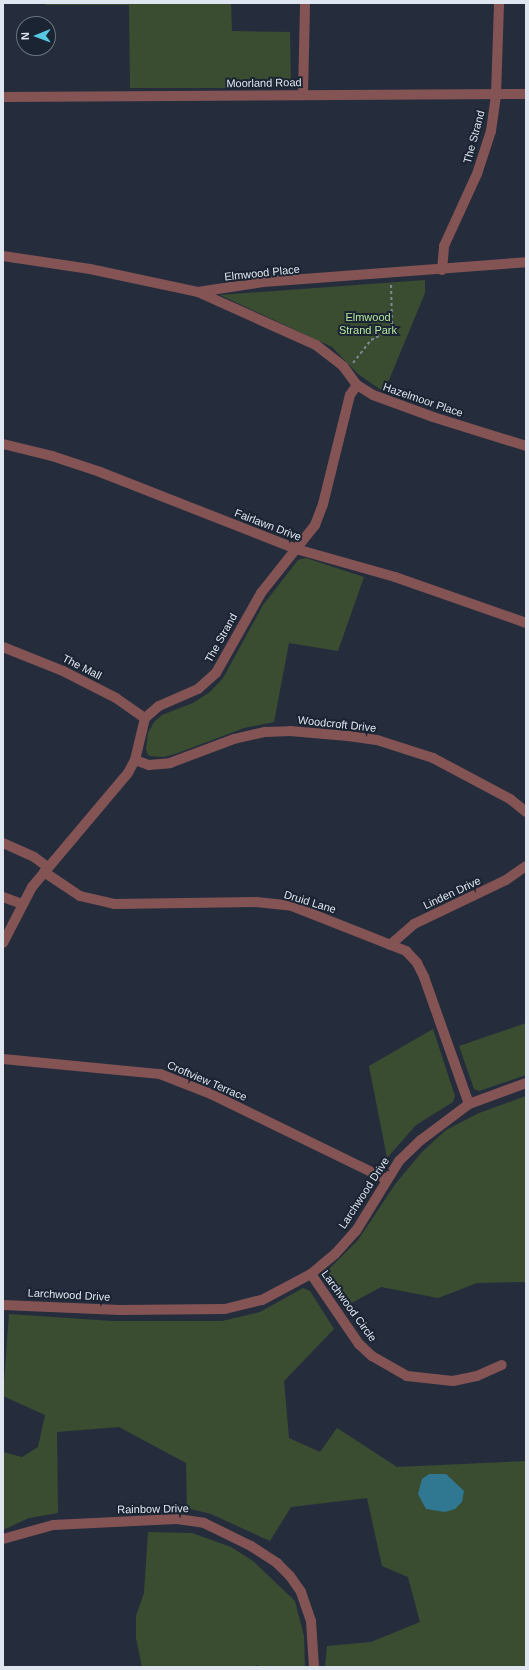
<!DOCTYPE html>
<style>
body{margin:0}
#map{position:relative;width:529px;height:1670px;overflow:hidden;background:#252d3d;font-family:Arial,sans-serif}
div>[style]{position:absolute}
.green>*{inset:0;background:#3a4d31}
.water>*{inset:0;background:#307892}
.path>*{height:2px;margin-top:-1px;transform-origin:0;background:repeating-linear-gradient(90deg,#818895 0 3px,transparent 0 6px)}
.minor>*{height:10px;margin:-5px;padding:0 5px;transform-origin:5px;border-radius:5px;background:#845455}
span{translate:-50% -50%;white-space:nowrap;text-align:center;line-height:1.15;-webkit-text-stroke:4px #1b2433;paint-order:stroke}
.street-label{font-size:11px;color:#e0e6f0}
.park-label{font-size:11px;color:#b5e79c}
.frame{position:absolute;inset:0;border:4px solid #e0e6f0;pointer-events:none}
.north{position:absolute;left:16px;top:16px;width:40px;height:40px;box-sizing:border-box;background:#1b2433;border:1px solid #6a727f;border-radius:50%;rotate:269deg;font-size:11px;font-weight:700;line-height:16px;text-align:center;color:#e0e6f0}
.north::after{content:'';display:block;margin:auto;width:14px;height:18px;background:#58c9e3;clip-path:polygon(50% 0,100% 100%,50% 72%,0 100%)}
</style>
<div id="map">
<div class="green">
<i style="clip-path:polygon(46px 3px,231px 3px,232px 31px,290px 32px,291px 82px,287px 88px,130px 88px,129px 5px,46px 5px)"></i>
<i style="clip-path:polygon(425px 280px,425px 293px,384px 392px,358px 374px,332px 347px,220px 295px)"></i>
<i style="clip-path:polygon(306px 558px,364px 577px,338px 651px,289px 643px,274px 722px,244px 728px,175px 754px,163px 757px,149px 756px,146px 750px,148px 733px,154px 722px,162px 715px,193px 703px,210px 692px,223px 678px,263px 605px,298px 560px)"></i>
<i style="clip-path:polygon(526px 1023px,526px 1075px,479px 1091px,474px 1089px,459px 1046px)"></i>
<i style="clip-path:polygon(433px 1029px,455px 1096px,453px 1102px,416px 1125px,387px 1158px,369px 1066px)"></i>
<i style="clip-path:polygon(526px 1096px,526px 1282px,477px 1283px,438px 1298px,381px 1287px,346px 1306px,331px 1287px,329px 1269px,358px 1240px,396px 1183px,422px 1152px,446px 1130px,479px 1113px)"></i>
<i style="clip-path:polygon(303px 1288px,310px 1291px,334px 1329px,284px 1381px,289px 1438px,320px 1452px,337px 1428px,397px 1467px,526px 1461px,526px 1667px,325px 1667px,327px 1646px,371px 1642px,420px 1622px,408px 1577px,382px 1566px,367px 1498px,291px 1507px,270px 1541px,211px 1514px,187px 1508px,186px 1463px,119px 1427px,57px 1432px,58px 1513px,29px 1518px,3px 1530px,3px 1452px,22px 1457px,38px 1447px,45px 1415px,3px 1396px,9px 1314px,112px 1321px,222px 1321px,260px 1312px)"></i>
<i style="clip-path:polygon(148px 1532px,192px 1533px,231px 1547px,253px 1561px,295px 1601px,304px 1636px,305px 1667px,259px 1667px,258px 1665px,249px 1667px,142px 1667px,136px 1638px,136px 1616px,144px 1593px)"></i>
</div>
<div class="water">
<i style="clip-path:polygon(429px 1474px,446px 1474px,464px 1491px,462px 1502px,455px 1509px,445px 1512px,426px 1509px,418px 1494px,422px 1479px)"></i>
</div>
<div class="path">
<i style="left:353px;top:363px;width:29px;rotate:-52deg"></i>
<i style="left:371px;top:340px;width:13px;rotate:-27deg"></i>
<i style="left:383px;top:334px;width:13px;rotate:-48deg"></i>
<i style="left:392px;top:324px;width:42px;rotate:-91.4deg"></i>
</div>
<div class="minor">
<i style="left:303px;top:94px;width:91px;rotate:-88.7deg"></i>
<i style="left:3px;top:97px;width:523px;rotate:-0.33deg"></i>
<i style="left:3px;top:256px;width:88px;rotate:8.5deg"></i>
<i style="left:90px;top:269px;width:110px;rotate:12deg"></i>
<i style="left:198px;top:292px;width:66px;rotate:-8.7deg"></i>
<i style="left:263px;top:282px;width:264px;rotate:-4.3deg"></i>
<i style="left:442px;top:270px;width:24px;rotate:-85deg"></i>
<i style="left:444px;top:246px;width:79px;rotate:-65.4deg"></i>
<i style="left:477px;top:174px;width:45px;rotate:-72deg"></i>
<i style="left:491px;top:131px;width:36px;rotate:-82deg"></i>
<i style="left:496px;top:95px;width:92px;rotate:-88.1deg"></i>
<i style="left:198px;top:292px;width:129px;rotate:24.2deg"></i>
<i style="left:316px;top:345px;width:34px;rotate:38deg"></i>
<i style="left:343px;top:366px;width:24px;rotate:54deg"></i>
<i style="left:357px;top:385px;width:19px;rotate:32deg"></i>
<i style="left:373px;top:395px;width:64px;rotate:20.1deg"></i>
<i style="left:433px;top:417px;width:97px;rotate:17.3deg"></i>
<i style="left:3px;top:444px;width:50px;rotate:13.8deg"></i>
<i style="left:52px;top:456px;width:51px;rotate:18.4deg"></i>
<i style="left:100px;top:472px;width:211px;rotate:21.4deg"></i>
<i style="left:296px;top:549px;width:103px;rotate:15.8deg"></i>
<i style="left:395px;top:577px;width:139px;rotate:19.3deg"></i>
<i style="left:3px;top:647px;width:65px;rotate:21.8deg"></i>
<i style="left:63px;top:671px;width:59px;rotate:27deg"></i>
<i style="left:116px;top:698px;width:35px;rotate:35deg"></i>
<i style="left:135px;top:760px;width:15px;rotate:20deg"></i>
<i style="left:149px;top:765px;width:21px;rotate:-5deg"></i>
<i style="left:170px;top:763px;width:68px;rotate:-20.6deg"></i>
<i style="left:234px;top:739px;width:32px;rotate:-13deg"></i>
<i style="left:265px;top:732px;width:25px;rotate:-2deg"></i>
<i style="left:290px;top:731px;width:58px;rotate:4.9deg"></i>
<i style="left:348px;top:736px;width:29px;rotate:8deg"></i>
<i style="left:377px;top:740px;width:59px;rotate:17.8deg"></i>
<i style="left:433px;top:758px;width:87px;rotate:28deg"></i>
<i style="left:510px;top:799px;width:21px;rotate:39deg"></i>
<i style="left:3px;top:843px;width:34px;rotate:24deg"></i>
<i style="left:34px;top:857px;width:17px;rotate:36deg"></i>
<i style="left:44px;top:872px;width:43px;rotate:33.7deg"></i>
<i style="left:80px;top:896px;width:35px;rotate:13deg"></i>
<i style="left:114px;top:904px;width:142px;rotate:-0.8deg"></i>
<i style="left:256px;top:902px;width:36px;rotate:6deg"></i>
<i style="left:292px;top:906px;width:123px;rotate:21.5deg"></i>
<i style="left:406px;top:951px;width:16px;rotate:47deg"></i>
<i style="left:417px;top:963px;width:16px;rotate:63deg"></i>
<i style="left:424px;top:977px;width:135px;rotate:70.5deg"></i>
<i style="left:3px;top:897px;width:20px;rotate:20deg"></i>
<i style="left:3px;top:943px;width:63px;rotate:-62.6deg"></i>
<i style="left:32px;top:887px;width:149px;rotate:-49.9deg"></i>
<i style="left:128px;top:773px;width:15px;rotate:-62deg"></i>
<i style="left:135px;top:760px;width:43px;rotate:-76.6deg"></i>
<i style="left:145px;top:718px;width:18px;rotate:-41deg"></i>
<i style="left:159px;top:706px;width:43px;rotate:-23.6deg"></i>
<i style="left:198px;top:689px;width:24px;rotate:-42deg"></i>
<i style="left:216px;top:673px;width:92px;rotate:-60.6deg"></i>
<i style="left:261px;top:593px;width:87px;rotate:-51.5deg"></i>
<i style="left:315px;top:525px;width:22px;rotate:-69deg"></i>
<i style="left:323px;top:504px;width:112px;rotate:-76.1deg"></i>
<i style="left:350px;top:395px;width:12px;rotate:-55deg"></i>
<i style="left:390px;top:945px;width:32px;rotate:-41deg"></i>
<i style="left:414px;top:924px;width:102px;rotate:-25.6deg"></i>
<i style="left:506px;top:880px;width:24px;rotate:-35deg"></i>
<i style="left:3px;top:1059px;width:158px;rotate:5.5deg"></i>
<i style="left:160px;top:1074px;width:55px;rotate:21.4deg"></i>
<i style="left:211px;top:1094px;width:195px;rotate:25.9deg"></i>
<i style="left:311px;top:1274px;width:85px;rotate:55.6deg"></i>
<i style="left:359px;top:1344px;width:18px;rotate:43deg"></i>
<i style="left:372px;top:1356px;width:40px;rotate:29.7deg"></i>
<i style="left:407px;top:1376px;width:46px;rotate:6.2deg"></i>
<i style="left:453px;top:1381px;width:25px;rotate:-12deg"></i>
<i style="left:477px;top:1376px;width:27px;rotate:-24deg"></i>
<i style="left:3px;top:1305px;width:117px;rotate:2.4deg"></i>
<i style="left:120px;top:1310px;width:105px;rotate:-0.5deg"></i>
<i style="left:225px;top:1309px;width:38px;rotate:-14deg"></i>
<i style="left:262px;top:1300px;width:55px;rotate:-28deg"></i>
<i style="left:311px;top:1274px;width:31px;rotate:-40deg"></i>
<i style="left:335px;top:1254px;width:31px;rotate:-48deg"></i>
<i style="left:356px;top:1231px;width:82px;rotate:-58.4deg"></i>
<i style="left:399px;top:1161px;width:30px;rotate:-44deg"></i>
<i style="left:421px;top:1140px;width:60px;rotate:-36.9deg"></i>
<i style="left:469px;top:1104px;width:61px;rotate:-20.2deg"></i>
<i style="left:3px;top:1539px;width:52px;rotate:-15.6deg"></i>
<i style="left:53px;top:1525px;width:124px;rotate:-2.8deg"></i>
<i style="left:177px;top:1519px;width:27px;rotate:8deg"></i>
<i style="left:204px;top:1523px;width:52px;rotate:26.1deg"></i>
<i style="left:251px;top:1546px;width:31px;rotate:33deg"></i>
<i style="left:277px;top:1563px;width:18px;rotate:45deg"></i>
<i style="left:290px;top:1576px;width:19px;rotate:55deg"></i>
<i style="left:301px;top:1592px;width:31px;rotate:71deg"></i>
<i style="left:311px;top:1621px;width:46px;rotate:86.3deg"></i>
</div>
<div class="street-label">
<span style="left:264px;top:83px;rotate:-1deg">Moorland Road</span>
<span style="left:474px;top:137px;rotate:-75deg">The Strand</span>
<span style="left:262px;top:273px;rotate:-6deg">Elmwood Place</span>
<span style="left:423px;top:400px;rotate:19deg">Hazelmoor Place</span>
<span style="left:268px;top:525px;rotate:21deg">Fairlawn Drive</span>
<span style="left:221px;top:638px;rotate:-61deg">The Strand</span>
<span style="left:82px;top:667px;rotate:27deg">The Mall</span>
<span style="left:337px;top:724px;rotate:6deg">Woodcroft Drive</span>
<span style="left:452px;top:893px;rotate:-25deg">Linden Drive</span>
<span style="left:310px;top:902px;rotate:17deg">Druid Lane</span>
<span style="left:207px;top:1081px;rotate:23deg">Croftview Terrace</span>
<span style="left:364px;top:1193px;rotate:-57deg">Larchwood Drive</span>
<span style="left:69px;top:1295px;rotate:3deg">Larchwood Drive</span>
<span style="left:349px;top:1306px;rotate:54deg">Larchwood Circle</span>
<span style="left:153px;top:1509px;rotate:-1deg">Rainbow Drive</span>
</div>
<div class="park-label">
<span style="left:368px;top:324px">Elmwood<br>Strand Park</span>
</div>
<div class="frame"></div>
<div class="north">N</div>
</div>
